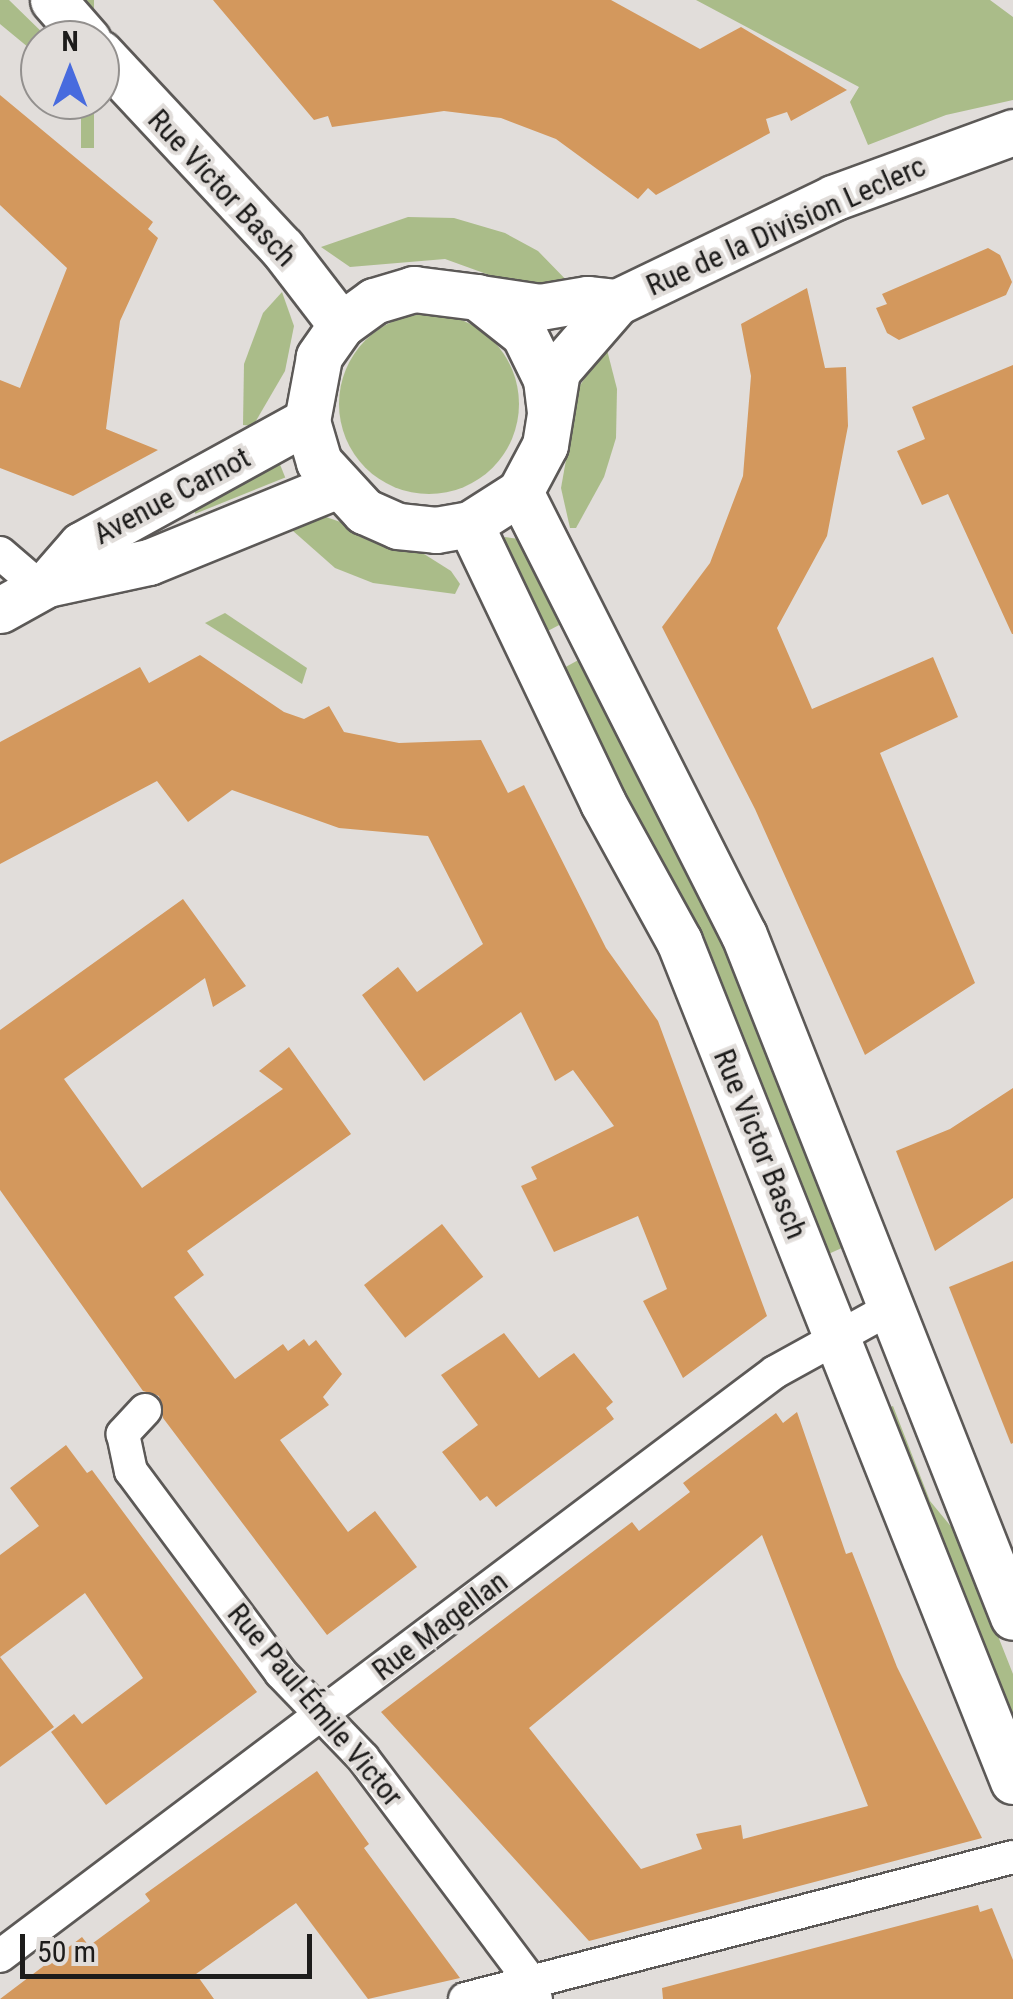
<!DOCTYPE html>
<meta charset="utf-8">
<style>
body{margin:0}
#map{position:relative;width:1013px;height:1999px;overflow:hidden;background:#e1ddda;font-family:"Roboto Condensed",sans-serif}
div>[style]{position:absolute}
.green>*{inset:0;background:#aabc89;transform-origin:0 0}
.round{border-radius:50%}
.building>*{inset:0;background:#d3985d;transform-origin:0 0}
.roads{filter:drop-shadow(2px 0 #5c5957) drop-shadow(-2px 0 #5c5957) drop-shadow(0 2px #5c5957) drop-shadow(0 -2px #5c5957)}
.street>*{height:32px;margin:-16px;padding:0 16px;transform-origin:16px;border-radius:16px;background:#fff}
.secondary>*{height:45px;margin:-22.5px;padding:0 22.5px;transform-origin:22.5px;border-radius:22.5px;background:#fff}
span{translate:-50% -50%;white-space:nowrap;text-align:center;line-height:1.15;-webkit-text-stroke:8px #e1ddda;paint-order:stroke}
.street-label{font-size:30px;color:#1d1c1b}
.north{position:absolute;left:20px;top:20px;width:100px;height:100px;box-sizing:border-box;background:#e1ddda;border:2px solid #93908e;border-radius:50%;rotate:0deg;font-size:28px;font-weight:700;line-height:40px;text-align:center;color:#1d1c1b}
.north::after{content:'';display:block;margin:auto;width:35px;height:45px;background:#486bde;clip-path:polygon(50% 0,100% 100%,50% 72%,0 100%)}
.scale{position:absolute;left:20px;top:1934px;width:292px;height:45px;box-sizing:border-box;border:5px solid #1d1c1b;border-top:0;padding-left:12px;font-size:30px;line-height:35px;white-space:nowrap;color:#1d1c1b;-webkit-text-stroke:8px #e1ddda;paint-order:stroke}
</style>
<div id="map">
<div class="green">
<i style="clip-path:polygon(0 0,9px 0,50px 40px,40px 40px,40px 57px,0 24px)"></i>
<i style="left:81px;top:0;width:13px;height:148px"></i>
<i style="clip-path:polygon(696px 0,990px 0,1013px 17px,1013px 100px,946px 115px,868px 145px,850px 102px,859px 87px)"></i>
<i style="clip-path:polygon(408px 217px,454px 218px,505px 233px,538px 251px,574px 288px,520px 286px,445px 259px,350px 267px,321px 247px)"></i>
<i style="clip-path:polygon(282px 292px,294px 326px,285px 371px,253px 426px,243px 425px,244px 364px,263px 313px)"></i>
<i class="round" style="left:339px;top:314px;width:180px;height:180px"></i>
<i style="clip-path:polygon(606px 346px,617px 389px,616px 438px,604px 477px,576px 528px,570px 528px,561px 488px,579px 387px)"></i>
<i style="left:277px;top:457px;width:22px;height:97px;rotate:68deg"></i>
<i style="clip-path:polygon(304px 516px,326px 517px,413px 547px,451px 571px,460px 584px,455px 594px,373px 583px,335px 568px,284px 523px)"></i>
<i style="clip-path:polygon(505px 537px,519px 539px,563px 623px,542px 634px,495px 548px)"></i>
<i style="clip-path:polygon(225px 613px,307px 668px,302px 684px,205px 623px)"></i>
<i style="clip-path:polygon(582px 658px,710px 914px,844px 1247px,824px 1256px,688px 925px,562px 669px)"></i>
<i style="clip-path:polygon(893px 1406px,930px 1501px,958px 1535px,1013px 1674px,1013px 1735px,882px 1410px)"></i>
</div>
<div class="building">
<i style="clip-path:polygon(213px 0,611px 0,700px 49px,741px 27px,847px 90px,791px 121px,787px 112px,766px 119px,770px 133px,656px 195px,648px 188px,638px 199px,556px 139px,501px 118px,444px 111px,332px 127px,328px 116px,314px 120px)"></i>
<i style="clip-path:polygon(0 95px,153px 222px,148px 229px,158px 238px,120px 321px,106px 429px,158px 450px,73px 496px,0 468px,0 380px,20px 388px,67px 268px,0 205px)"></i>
<i style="clip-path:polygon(988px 248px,1000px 255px,1012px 282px,1006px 295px,899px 340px,887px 333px,876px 308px,887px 304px,882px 294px)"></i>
<i style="clip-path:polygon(807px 288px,825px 368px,846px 367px,848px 426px,827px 536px,777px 628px,812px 709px,933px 657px,958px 717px,880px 753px,975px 983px,865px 1055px,755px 809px,662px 627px,710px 563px,743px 476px,751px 376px,741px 324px)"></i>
<i style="clip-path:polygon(1013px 365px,1013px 634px,1012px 634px,948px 494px,922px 505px,897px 451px,925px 439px,912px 407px)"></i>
<i style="clip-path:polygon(200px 655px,284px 712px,304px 719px,329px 706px,344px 732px,399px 743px,481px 740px,508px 793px,524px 785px,606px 948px,658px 1021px,767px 1316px,683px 1378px,643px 1301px,667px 1289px,638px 1216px,554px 1252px,521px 1186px,537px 1179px,531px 1167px,614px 1126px,573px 1070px,555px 1081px,521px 1012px,424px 1081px,362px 995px,398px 967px,417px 992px,483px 944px,428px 836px,339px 828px,232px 790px,188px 822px,157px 781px,0 864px,0 742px,140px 667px,149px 683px)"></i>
<i style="clip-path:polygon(183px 899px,246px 986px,213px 1007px,205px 978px,64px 1079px,142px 1188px,283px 1089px,259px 1071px,289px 1047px,351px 1134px,187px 1251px,204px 1275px,174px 1297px,235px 1379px,283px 1344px,288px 1351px,304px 1339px,309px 1346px,316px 1340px,342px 1374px,323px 1397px,329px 1405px,280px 1440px,348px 1532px,375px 1511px,417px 1567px,327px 1635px,163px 1418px,159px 1396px,143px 1391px,0 1190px,0 1030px)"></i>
<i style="clip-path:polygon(1013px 1088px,1013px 1198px,935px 1251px,896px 1151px,950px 1129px)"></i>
<i style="left:442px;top:1224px;width:67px;height:99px;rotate:52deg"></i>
<i style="clip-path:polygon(1013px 1261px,1013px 1443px,1011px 1444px,949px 1287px)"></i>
<i style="clip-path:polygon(504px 1333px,539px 1378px,574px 1353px,613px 1402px,606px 1408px,614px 1419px,496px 1507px,487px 1496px,480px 1501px,442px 1452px,478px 1425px,441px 1375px)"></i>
<i style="clip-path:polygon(evenodd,797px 1412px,846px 1554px,852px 1552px,897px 1667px,982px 1838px,589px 1941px,381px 1712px,632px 1522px,639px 1531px,690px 1492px,683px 1483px,776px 1413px,783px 1423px,797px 1412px,762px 1535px,868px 1806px,743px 1839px,741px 1825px,696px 1834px,702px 1849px,641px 1869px,529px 1728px,762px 1535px)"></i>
<i style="clip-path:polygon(66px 1445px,87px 1473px,92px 1470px,257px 1692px,106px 1805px,51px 1732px,74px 1714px,82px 1724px,143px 1678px,85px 1593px,0 1657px,54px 1727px,0 1767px,0 1555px,39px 1526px,10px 1488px)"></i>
<i style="clip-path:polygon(317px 1771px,369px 1844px,364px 1848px,460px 1978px,368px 1999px,296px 1903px,196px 1974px,214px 1999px,0 1999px,82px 1937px,89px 1946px,150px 1901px,145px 1894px)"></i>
<i style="clip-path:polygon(978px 1905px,980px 1912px,992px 1908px,1013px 1960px,1013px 1999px,663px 1999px,662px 1988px)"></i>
</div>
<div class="roads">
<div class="street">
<i style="left:0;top:553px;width:54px;rotate:40.5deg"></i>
<i style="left:145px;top:1410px;width:33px;rotate:133deg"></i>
<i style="left:123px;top:1434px;width:38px;rotate:78deg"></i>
<i style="left:131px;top:1471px;width:252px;rotate:53.4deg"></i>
<i style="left:281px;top:1673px;width:118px;rotate:46deg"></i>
<i style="left:363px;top:1758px;width:280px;rotate:53.1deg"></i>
<i style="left:531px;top:1982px;width:18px;rotate:74deg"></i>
<i style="left:0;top:1956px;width:970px;rotate:-37deg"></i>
<i style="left:775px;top:1372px;width:130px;rotate:-28.9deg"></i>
<i style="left:465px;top:1999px;width:566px;rotate:-14.53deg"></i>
</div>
<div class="secondary">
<i style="left:53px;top:0;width:53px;rotate:48.8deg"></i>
<i style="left:100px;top:53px;width:267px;rotate:47deg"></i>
<i style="left:282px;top:248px;width:97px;rotate:52.5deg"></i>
<i style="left:480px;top:298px;width:61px;rotate:8.5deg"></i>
<i style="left:540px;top:307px;width:48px;rotate:-9.7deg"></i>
<i style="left:587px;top:299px;width:30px;rotate:6deg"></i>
<i style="left:550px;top:412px;width:33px;rotate:-97deg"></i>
<i style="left:546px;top:379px;width:50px;rotate:-116.1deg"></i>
<i style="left:524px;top:334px;width:60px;rotate:-141.8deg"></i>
<i style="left:477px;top:297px;width:64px;rotate:-172.8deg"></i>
<i style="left:414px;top:289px;width:42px;rotate:163.3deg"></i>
<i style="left:374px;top:301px;width:41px;rotate:144deg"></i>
<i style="left:341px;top:325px;width:39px;rotate:125deg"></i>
<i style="left:319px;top:357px;width:65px;rotate:100.6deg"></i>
<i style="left:307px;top:421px;width:43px;rotate:73.7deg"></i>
<i style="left:319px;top:462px;width:67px;rotate:47.4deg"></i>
<i style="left:364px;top:511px;width:37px;rotate:24deg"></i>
<i style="left:398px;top:526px;width:38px;rotate:6deg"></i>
<i style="left:436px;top:530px;width:35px;rotate:-10deg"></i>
<i style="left:470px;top:524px;width:59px;rotate:-32.6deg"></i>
<i style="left:520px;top:492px;width:53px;rotate:-62deg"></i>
<i style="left:545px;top:445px;width:75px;rotate:-80.8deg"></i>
<i style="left:557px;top:371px;width:91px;rotate:-49deg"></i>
<i style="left:617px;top:302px;width:240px;rotate:-25.7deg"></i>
<i style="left:833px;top:198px;width:192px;rotate:-20.1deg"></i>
<i style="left:520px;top:492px;width:496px;rotate:63.2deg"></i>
<i style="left:744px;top:935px;width:733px;rotate:68.47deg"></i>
<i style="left:470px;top:524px;width:309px;rotate:64.5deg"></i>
<i style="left:603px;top:803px;width:158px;rotate:61.2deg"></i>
<i style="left:679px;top:941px;width:904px;rotate:68.32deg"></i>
<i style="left:47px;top:584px;width:104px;rotate:-12.2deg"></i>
<i style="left:149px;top:562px;width:201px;rotate:-22.2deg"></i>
<i style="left:0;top:610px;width:54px;rotate:-29deg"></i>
<i style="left:47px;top:584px;width:52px;rotate:-48.9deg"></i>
<i style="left:81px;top:545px;width:258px;rotate:-28.8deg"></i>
</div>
</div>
<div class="street-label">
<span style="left:222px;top:188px;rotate:47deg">Rue Victor Basch</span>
<span style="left:786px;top:226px;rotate:-24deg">Rue de la Division Leclerc</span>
<span style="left:172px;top:496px;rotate:-28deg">Avenue Carnot</span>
<span style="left:760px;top:1144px;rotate:68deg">Rue Victor Basch</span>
<span style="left:440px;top:1626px;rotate:-37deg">Rue Magellan</span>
<span style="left:315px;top:1705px;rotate:50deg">Rue Paul-Émile Victor</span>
</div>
<div class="north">N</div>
<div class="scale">50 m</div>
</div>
